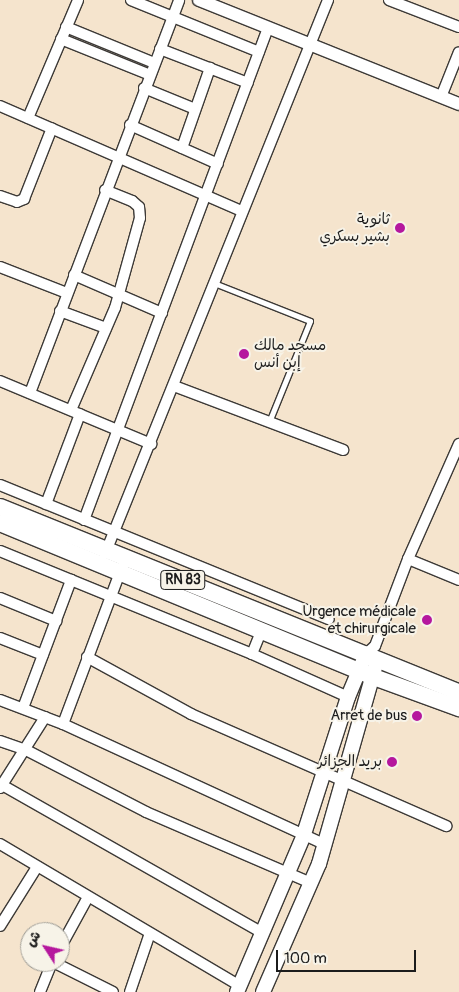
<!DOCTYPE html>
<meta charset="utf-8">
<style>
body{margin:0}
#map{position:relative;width:459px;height:992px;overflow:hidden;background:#f5e4cd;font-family:Pangolin,"Playpen Sans Arabic",sans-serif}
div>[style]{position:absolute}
.roads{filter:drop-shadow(1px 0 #3d3a37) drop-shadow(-1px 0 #3d3a37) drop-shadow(0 1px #3d3a37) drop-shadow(0 -1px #3d3a37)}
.service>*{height:5px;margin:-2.5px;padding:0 2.5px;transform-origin:2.5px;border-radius:2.5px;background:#fff}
.minor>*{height:10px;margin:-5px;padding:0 5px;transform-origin:5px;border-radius:5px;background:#fff}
.tertiary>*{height:12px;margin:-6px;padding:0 6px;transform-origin:6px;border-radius:6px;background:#fff}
.secondary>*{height:14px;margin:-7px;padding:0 7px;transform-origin:7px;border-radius:7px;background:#fff}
.primary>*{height:16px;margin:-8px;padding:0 8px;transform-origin:8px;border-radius:8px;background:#fff}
.dots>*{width:14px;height:14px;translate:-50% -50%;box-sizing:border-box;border:2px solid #f7f3e8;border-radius:50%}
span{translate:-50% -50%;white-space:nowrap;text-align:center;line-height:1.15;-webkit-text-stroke:4px #f7f3e8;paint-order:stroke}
.shield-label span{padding:1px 4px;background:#f7f3e8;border:1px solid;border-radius:4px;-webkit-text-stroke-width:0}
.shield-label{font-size:14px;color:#1c1c1c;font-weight:700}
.poi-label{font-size:15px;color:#1c1c1c}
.right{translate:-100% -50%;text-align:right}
.left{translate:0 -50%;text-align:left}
.north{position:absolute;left:20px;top:922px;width:50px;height:50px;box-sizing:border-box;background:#f7f3e8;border:1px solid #9f9d96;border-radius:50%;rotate:305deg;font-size:14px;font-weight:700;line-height:20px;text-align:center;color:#1c1c1c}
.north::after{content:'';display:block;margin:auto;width:18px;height:22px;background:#b5179e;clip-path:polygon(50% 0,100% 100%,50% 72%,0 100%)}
.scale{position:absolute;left:276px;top:950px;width:140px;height:22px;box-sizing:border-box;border:2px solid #1c1c1c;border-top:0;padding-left:6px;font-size:15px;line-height:18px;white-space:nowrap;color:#1c1c1c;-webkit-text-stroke:4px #f7f3e8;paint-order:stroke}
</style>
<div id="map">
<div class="roads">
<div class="service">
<i style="left:214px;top:283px;width:103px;rotate:21.6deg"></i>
<i style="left:310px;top:321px;width:109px;rotate:112.1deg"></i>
</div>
<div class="minor">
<i style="left:131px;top:0;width:138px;rotate:22.1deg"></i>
<i style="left:389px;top:0;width:75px;rotate:21.1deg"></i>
<i style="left:66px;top:27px;width:95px;rotate:22.2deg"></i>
<i style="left:61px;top:39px;width:96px;rotate:22deg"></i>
<i style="left:160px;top:49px;width:94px;rotate:21.1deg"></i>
<i style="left:144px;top:88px;width:55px;rotate:22.4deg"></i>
<i style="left:441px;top:97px;width:48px;rotate:-68.2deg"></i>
<i style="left:0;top:106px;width:264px;rotate:23.5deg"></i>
<i style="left:28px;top:118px;width:128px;rotate:-67deg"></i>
<i style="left:130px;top:125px;width:96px;rotate:23.9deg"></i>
<i style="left:182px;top:148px;width:85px;rotate:-70.7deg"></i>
<i style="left:0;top:196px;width:18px;rotate:19deg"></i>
<i style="left:17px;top:202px;width:8px;rotate:-23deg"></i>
<i style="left:24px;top:199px;width:76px;rotate:-68.5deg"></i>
<i style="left:0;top:267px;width:72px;rotate:21.2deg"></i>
<i style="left:74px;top:275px;width:96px;rotate:23.4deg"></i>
<i style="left:60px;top:311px;width:49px;rotate:20.3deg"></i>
<i style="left:0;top:381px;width:164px;rotate:22.6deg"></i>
<i style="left:174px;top:386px;width:181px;rotate:20.7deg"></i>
<i style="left:30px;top:393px;width:420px;rotate:-69.2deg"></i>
<i style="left:71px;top:410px;width:111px;rotate:-66.7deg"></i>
<i style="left:115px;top:308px;width:93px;rotate:-74.5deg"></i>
<i style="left:140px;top:218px;width:11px;rotate:-95deg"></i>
<i style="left:139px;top:207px;width:9px;rotate:-139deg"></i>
<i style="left:132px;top:201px;width:29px;rotate:-158deg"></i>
<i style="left:0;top:485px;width:355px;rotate:22.2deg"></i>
<i style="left:46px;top:504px;width:96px;rotate:-69.3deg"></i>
<i style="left:84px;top:520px;width:525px;rotate:-69.5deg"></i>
<i style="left:0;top:551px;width:272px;rotate:22.2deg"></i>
<i style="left:252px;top:654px;width:105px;rotate:24.1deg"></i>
<i style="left:105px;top:554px;width:597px;rotate:-68.07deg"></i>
<i style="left:408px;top:559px;width:55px;rotate:22.4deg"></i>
<i style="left:0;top:598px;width:61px;rotate:22.3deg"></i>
<i style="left:0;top:638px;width:46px;rotate:21.6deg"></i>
<i style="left:252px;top:654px;width:27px;rotate:-68deg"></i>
<i style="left:366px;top:654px;width:12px;rotate:-42deg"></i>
<i style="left:375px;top:646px;width:93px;rotate:-69.2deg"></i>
<i style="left:408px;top:559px;width:126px;rotate:-66.1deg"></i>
<i style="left:87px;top:657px;width:119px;rotate:28.7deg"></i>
<i style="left:191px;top:714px;width:279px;rotate:23.7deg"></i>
<i style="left:0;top:700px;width:67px;rotate:20.9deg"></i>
<i style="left:63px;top:724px;width:289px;rotate:24.7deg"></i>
<i style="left:23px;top:708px;width:137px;rotate:-69.4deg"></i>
<i style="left:63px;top:724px;width:168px;rotate:-69.4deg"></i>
<i style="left:0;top:741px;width:28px;rotate:19deg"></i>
<i style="left:26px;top:750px;width:135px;rotate:27.3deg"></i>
<i style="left:146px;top:812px;width:180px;rotate:23.3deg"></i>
<i style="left:2px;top:785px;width:300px;rotate:29.6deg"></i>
<i style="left:0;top:788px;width:84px;rotate:-57.6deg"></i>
<i style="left:0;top:844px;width:279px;rotate:30.6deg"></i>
<i style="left:0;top:926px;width:70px;rotate:-57.9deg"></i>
<i style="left:60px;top:948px;width:58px;rotate:-61.2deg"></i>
<i style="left:53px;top:962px;width:67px;rotate:26.6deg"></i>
<i style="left:40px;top:992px;width:32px;rotate:-68deg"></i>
<i style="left:130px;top:992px;width:62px;rotate:-71.3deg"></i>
</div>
<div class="tertiary">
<i style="left:199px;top:0;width:280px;rotate:21.8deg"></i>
</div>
<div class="secondary">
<i style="left:237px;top:992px;width:168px;rotate:-66.9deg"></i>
<i style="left:303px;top:837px;width:147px;rotate:-72.2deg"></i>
<i style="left:348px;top:697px;width:47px;rotate:-67.3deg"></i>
<i style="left:263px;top:992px;width:140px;rotate:-66.4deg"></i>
<i style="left:319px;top:864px;width:205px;rotate:-74.1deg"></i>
</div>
<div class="primary">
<i style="left:0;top:507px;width:495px;rotate:22deg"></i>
<i style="left:0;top:523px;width:401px;rotate:22.4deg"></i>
<i style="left:371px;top:676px;width:94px;rotate:20deg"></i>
</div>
</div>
<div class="dots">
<i style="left:400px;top:228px;background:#b5179e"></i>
<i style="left:244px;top:354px;background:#b5179e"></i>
<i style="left:427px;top:620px;background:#b5179e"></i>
<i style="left:417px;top:716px;background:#b5179e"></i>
<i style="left:392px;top:762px;background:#b5179e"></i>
</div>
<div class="shield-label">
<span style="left:183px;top:580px">RN 83</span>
</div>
<div class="poi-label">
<span class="right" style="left:390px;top:228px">ثانوية<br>بشير بسكري</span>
<span class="left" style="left:254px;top:354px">مسجد مالك<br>إبن أنس</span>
<span class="right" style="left:416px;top:620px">Urgence médicale<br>et chirurgicale</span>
<span class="right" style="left:407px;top:716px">Arret de bus</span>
<span class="right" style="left:382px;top:762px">بريد الجزائر</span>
</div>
<div class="north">ش</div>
<div class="scale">100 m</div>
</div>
